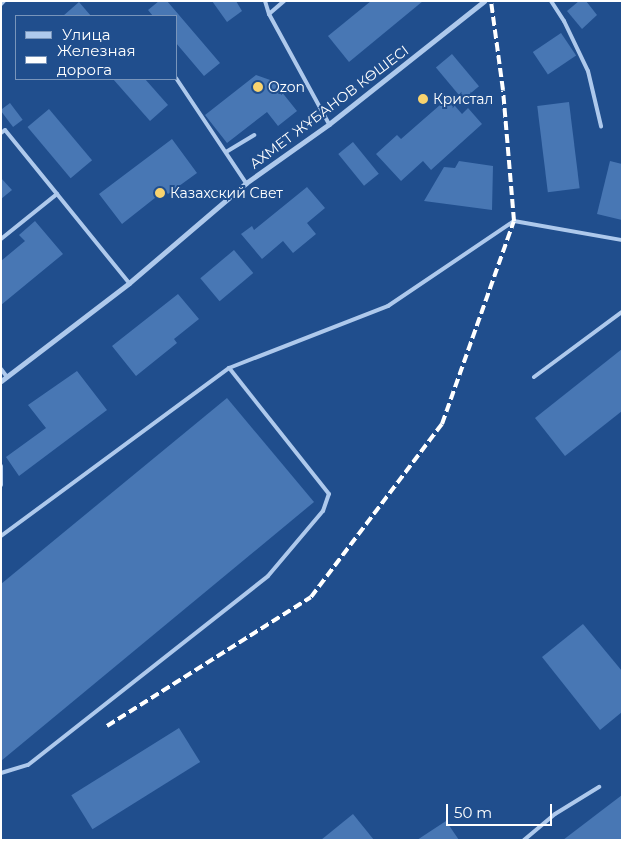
<!DOCTYPE html>
<meta charset="utf-8">
<style>
body{margin:0}
#map{position:relative;width:623px;height:841px;overflow:hidden;background:#204e8d;font-family:Montserrat,sans-serif}
div>[style]{position:absolute}
.building>*{inset:0;background:#4877b4;transform-origin:0 0}
.lane>*{height:4px;margin:-2px;padding:0 2px;transform-origin:2px;border-radius:2px;background:#aec9ec}
.street>*{height:5px;margin:-2.5px;padding:0 2.5px;transform-origin:2.5px;border-radius:2.5px;background:#aec9ec}
.rail>*{height:4px;margin-top:-2px;transform-origin:0;background:repeating-linear-gradient(90deg,#fff 0 9px,transparent 0 13px)}
.dots>*{width:14px;height:14px;translate:-50% -50%;box-sizing:border-box;border:2px solid #204e8d;border-radius:50%}
span{translate:-50% -50%;white-space:nowrap;text-align:center;line-height:1.15;-webkit-text-stroke:4px #204e8d;paint-order:stroke}
.poi-label{font-size:14px;color:#fff}
.left{translate:0 -50%;text-align:left}
.street-label{font-size:14px;color:#fff}
.frame{position:absolute;inset:0;border:2px solid #fff;pointer-events:none}
.legend{position:absolute;left:15px;top:15px;width:162px;height:65px;box-sizing:border-box;background:#204e8d;border:1px solid #7995bb;margin:0;padding:6px 9px;list-style:none;font-size:15px;color:#fff}
.legend li{display:flex;align-items:center;gap:10px;height:25px}
.legend b{width:25px;border:1px solid #7995bb}
.scale{position:absolute;left:446px;top:804px;width:106px;height:22px;box-sizing:border-box;border:2px solid #fff;border-top:0;padding-left:6px;font-size:15px;line-height:18px;white-space:nowrap;color:#fff;-webkit-text-stroke:4px #204e8d;paint-order:stroke}
</style>
<div id="map">
<div class="building">
<i style="clip-path:polygon(159px 1px,167px 1px,220px 63px,204px 76px,176px 43px,176px 16px,153px 16px,148px 10px)"></i>
<i style="clip-path:polygon(212px 1px,236px 1px,242px 11px,227px 22px)"></i>
<i style="clip-path:polygon(371px 1px,423px 1px,349px 62px,328px 36px)"></i>
<i style="clip-path:polygon(579px 1px,586px 1px,597px 15px,582px 29px,567px 11px)"></i>
<i style="clip-path:polygon(79px 2px,91px 16px,63px 16px)"></i>
<i style="left:561px;top:33px;width:27px;height:34px;rotate:56deg"></i>
<i style="left:452px;top:54px;width:42px;height:21px;rotate:50deg"></i>
<i style="clip-path:polygon(256px 75px,273px 81px,297px 111px,278px 126px,267px 112px,227px 143px,205px 115px)"></i>
<i style="clip-path:polygon(113px 79px,145px 79px,168px 105px,150px 121px)"></i>
<i style="clip-path:polygon(448px 98px,462px 114px,468px 108px,482px 124px,431px 170px,423px 161px,401px 181px,376px 154px,397px 135px,401px 139px)"></i>
<i style="left:569px;top:102px;width:87px;height:32px;rotate:83deg"></i>
<i style="left:10px;top:103px;width:21px;height:12px;rotate:53deg"></i>
<i style="left:49px;top:109px;width:67px;height:28px;rotate:50deg"></i>
<i style="clip-path:polygon(172px 139px,197px 173px,168px 194px,165px 190px,122px 224px,99px 194px)"></i>
<i style="left:353px;top:142px;width:41px;height:19px;rotate:51deg"></i>
<i style="clip-path:polygon(459px 161px,493px 166px,492px 210px,424px 201px,444px 167px,455px 168px)"></i>
<i style="clip-path:polygon(610px 161px,622px 164px,622px 220px,597px 214px)"></i>
<i style="clip-path:polygon(1px 178px,12px 190px,1px 199px)"></i>
<i style="clip-path:polygon(307px 187px,325px 208px,307px 223px,316px 234px,293px 253px,283px 241px,262px 259px,241px 234px,252px 226px,254px 230px)"></i>
<i style="clip-path:polygon(35px 221px,63px 254px,1px 305px,1px 261px,25px 241px,19px 235px)"></i>
<i style="left:234px;top:250px;width:30px;height:44px;rotate:50deg"></i>
<i style="clip-path:polygon(178px 294px,199px 319px,174px 339px,177px 343px,136px 376px,112px 346px)"></i>
<i style="clip-path:polygon(622px 349px,622px 411px,565px 456px,535px 418px)"></i>
<i style="clip-path:polygon(77px 371px,107px 410px,19px 476px,6px 457px,46px 428px,28px 405px)"></i>
<i style="clip-path:polygon(227px 398px,314px 502px,1px 761px,1px 584px)"></i>
<i style="clip-path:polygon(583px 624px,622px 671px,622px 712px,600px 730px,542px 657px)"></i>
<i style="left:179px;top:728px;width:40px;height:127px;rotate:58deg"></i>
<i style="clip-path:polygon(622px 795px,622px 840px,563px 840px)"></i>
<i style="clip-path:polygon(353px 814px,374px 840px,321px 840px)"></i>
<i style="clip-path:polygon(446px 821px,459px 840px,417px 840px)"></i>
</div>
<div class="lane">
<i style="left:265px;top:1px;width:14px;rotate:73deg"></i>
<i style="left:269px;top:14px;width:125px;rotate:61.4deg"></i>
<i style="left:551px;top:1px;width:24px;rotate:57deg"></i>
<i style="left:564px;top:21px;width:55px;rotate:64.4deg"></i>
<i style="left:588px;top:71px;width:57px;rotate:76.7deg"></i>
<i style="left:1px;top:4px;width:4px;rotate:-45deg"></i>
<i style="left:269px;top:14px;width:20px;rotate:-41deg"></i>
<i style="left:176px;top:78px;width:126px;rotate:56.3deg"></i>
<i style="left:1px;top:133px;width:5px;rotate:-37deg"></i>
<i style="left:5px;top:130px;width:82px;rotate:50.9deg"></i>
<i style="left:226px;top:152px;width:33px;rotate:-31deg"></i>
<i style="left:1px;top:239px;width:72px;rotate:-38.8deg"></i>
<i style="left:57px;top:194px;width:114px;rotate:51deg"></i>
<i style="left:1px;top:369px;width:10px;rotate:53deg"></i>
<i style="left:534px;top:377px;width:109px;rotate:-36.5deg"></i>
<i style="left:1px;top:466px;width:19px;rotate:90deg"></i>
<i style="left:1px;top:536px;width:283px;rotate:-36.4deg"></i>
<i style="left:229px;top:368px;width:171px;rotate:-21.3deg"></i>
<i style="left:388px;top:306px;width:152px;rotate:-34deg"></i>
<i style="left:514px;top:221px;width:110px;rotate:10deg"></i>
<i style="left:1px;top:773px;width:28px;rotate:-17deg"></i>
<i style="left:28px;top:765px;width:305px;rotate:-38.2deg"></i>
<i style="left:268px;top:576px;width:85px;rotate:-49.8deg"></i>
<i style="left:323px;top:511px;width:18px;rotate:-71deg"></i>
<i style="left:329px;top:494px;width:161px;rotate:-128.4deg"></i>
<i style="left:524px;top:840px;width:40px;rotate:-40deg"></i>
<i style="left:555px;top:814px;width:52px;rotate:-31.5deg"></i>
</div>
<div class="street">
<i style="left:1px;top:381px;width:161px;rotate:-37.4deg"></i>
<i style="left:129px;top:283px;width:154px;rotate:-40.5deg"></i>
<i style="left:246px;top:183px;width:102px;rotate:-35.4deg"></i>
<i style="left:329px;top:124px;width:198px;rotate:-38.4deg"></i>
</div>
<div class="rail">
<i style="left:107px;top:726px;width:241px;rotate:-32.3deg"></i>
<i style="left:311px;top:597px;width:217px;rotate:-52.9deg"></i>
<i style="left:442px;top:424px;width:215px;rotate:-70.5deg"></i>
<i style="left:514px;top:221px;width:131px;rotate:-94.8deg"></i>
<i style="left:503px;top:90px;width:90px;rotate:-97.7deg"></i>
</div>
<div class="dots">
<i style="left:258px;top:87px;background:#f9d36e"></i>
<i style="left:423px;top:99px;background:#f9d36e"></i>
<i style="left:160px;top:193px;background:#f9d36e"></i>
</div>
<div class="poi-label">
<span class="left" style="left:268px;top:87px">Ozon</span>
<span class="left" style="left:433px;top:99px">Кристал</span>
<span class="left" style="left:170px;top:193px">Казахский Свет</span>
</div>
<div class="street-label">
<span style="left:329px;top:107px;rotate:-37deg">АХМЕТ ЖҰБАНОВ КӨШЕСІ</span>
</div>
<div class="frame"></div>
<ul class="legend">
<li><b style="height:6px;background:#aec9ec"></b>Улица</li>
<li><b style="height:6px;background:#fff"></b>Железная дорога</li>
</ul>
<div class="scale">50 m</div>
</div>
